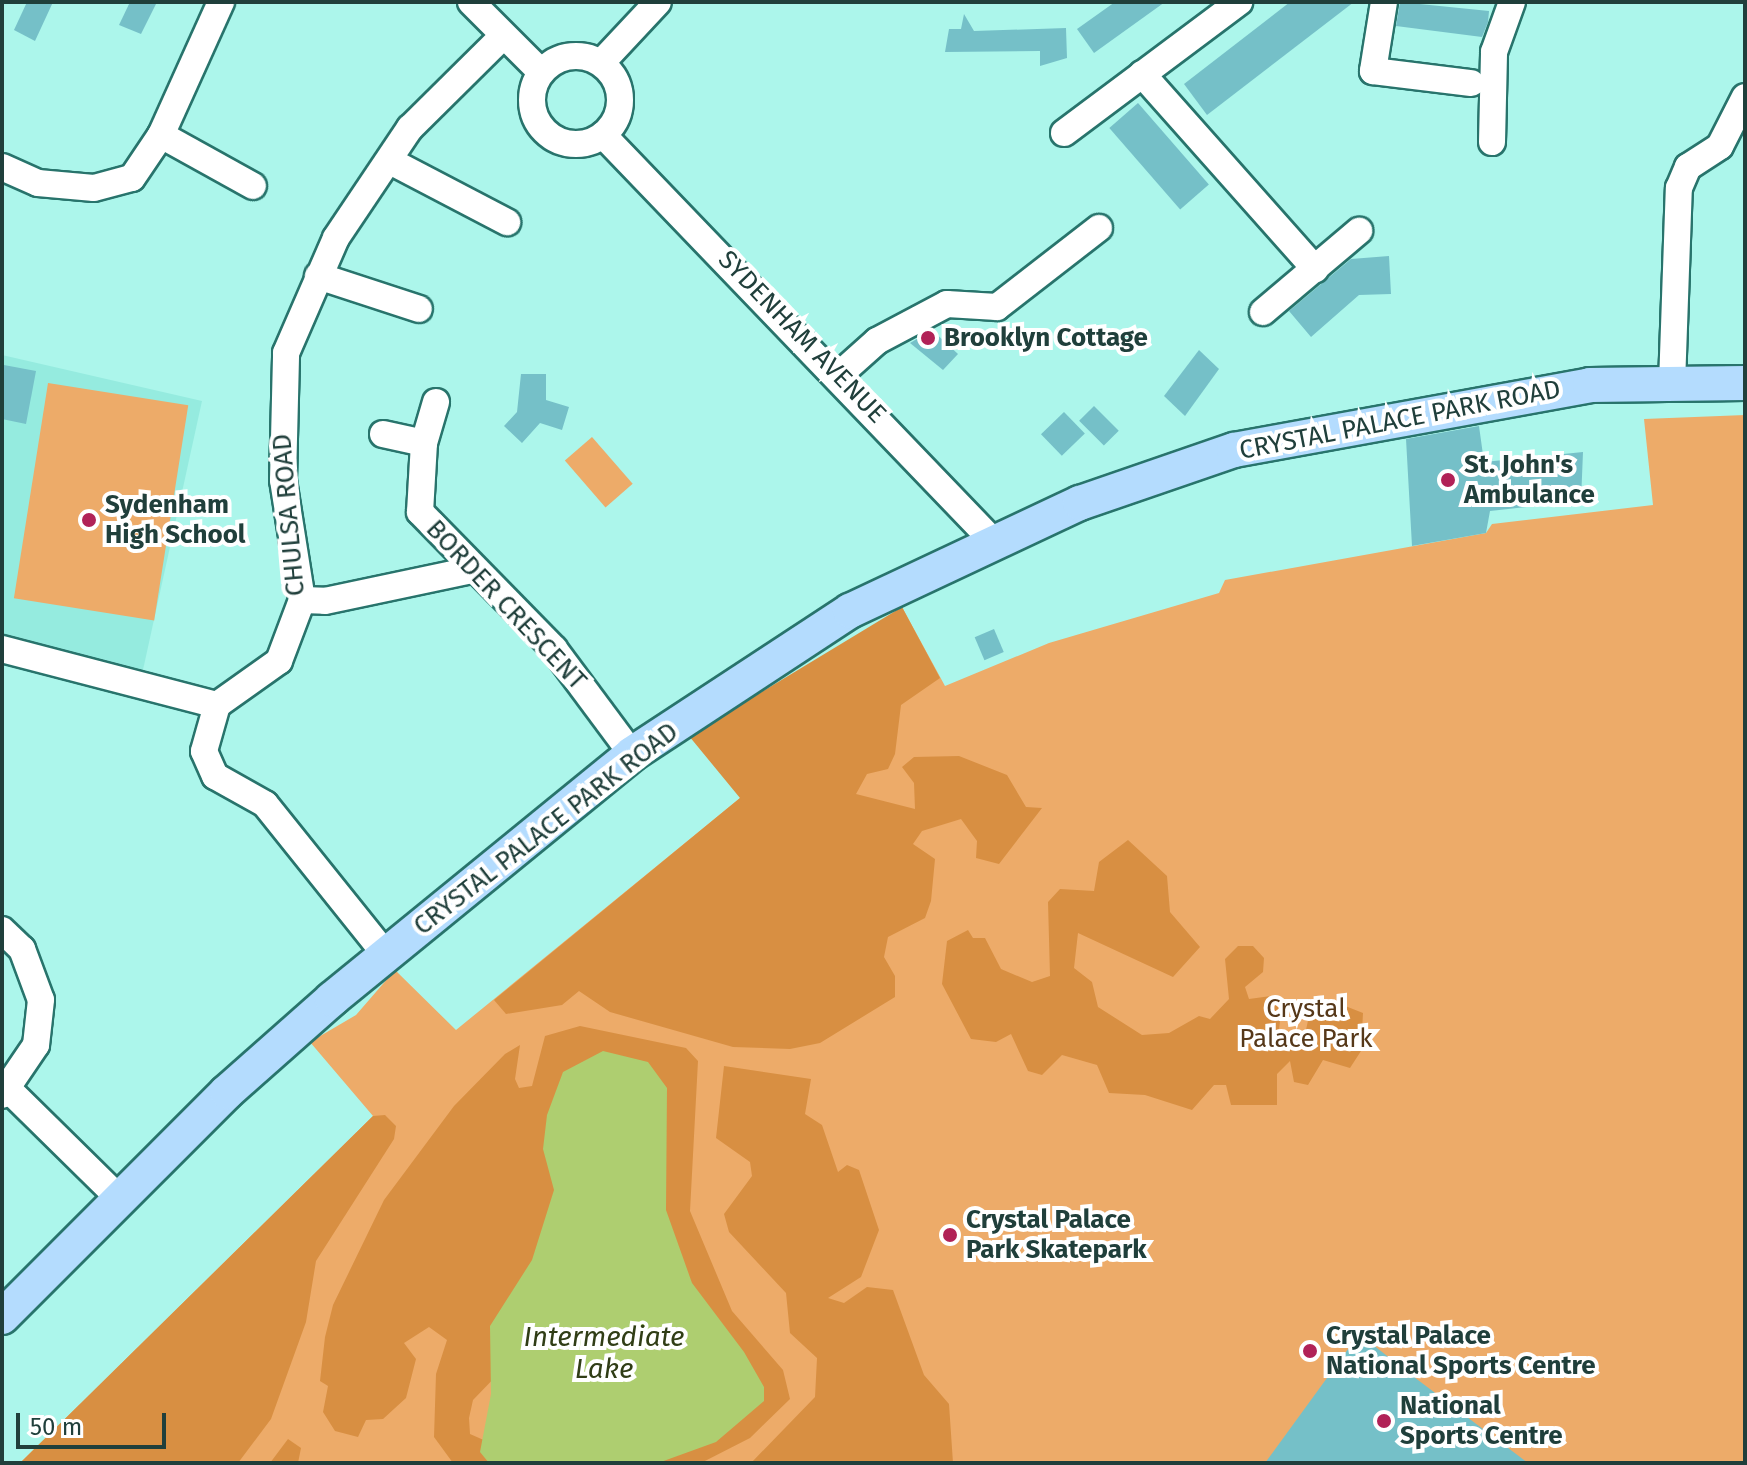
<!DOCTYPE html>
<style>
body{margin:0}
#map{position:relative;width:1747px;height:1465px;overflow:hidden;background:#acf6eb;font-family:"Fira Sans",sans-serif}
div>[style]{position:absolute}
.built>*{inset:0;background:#95ebdf}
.green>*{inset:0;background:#edab69;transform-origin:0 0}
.forest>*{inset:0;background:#d88f42}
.water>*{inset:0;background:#aece70}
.building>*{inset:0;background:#75c0c8;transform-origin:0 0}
.roads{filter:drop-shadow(2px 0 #28746c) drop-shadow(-2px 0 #28746c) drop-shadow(0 2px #28746c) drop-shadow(0 -2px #28746c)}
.minor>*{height:26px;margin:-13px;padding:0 13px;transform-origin:13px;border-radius:13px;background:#fff}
.minor>.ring{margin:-13px;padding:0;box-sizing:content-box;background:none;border:26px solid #fff;border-radius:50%}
.major>*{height:34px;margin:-17px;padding:0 17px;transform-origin:17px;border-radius:17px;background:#b4dcfe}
.dots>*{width:22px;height:22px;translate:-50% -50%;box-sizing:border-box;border:4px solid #fff;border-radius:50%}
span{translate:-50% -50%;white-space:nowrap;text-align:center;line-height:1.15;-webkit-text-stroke:8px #fff;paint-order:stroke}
.street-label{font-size:26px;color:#203f3b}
.poi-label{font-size:26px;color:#203f3b;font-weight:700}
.left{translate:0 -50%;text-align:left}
.park-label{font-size:26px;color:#563819}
.water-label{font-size:28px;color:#303d16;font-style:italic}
.frame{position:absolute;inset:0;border:4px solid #203f3b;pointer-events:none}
.scale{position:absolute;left:16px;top:1413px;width:150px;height:36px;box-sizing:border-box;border:4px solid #203f3b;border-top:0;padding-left:10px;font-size:24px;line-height:28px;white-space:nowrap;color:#203f3b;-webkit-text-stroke:6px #fff;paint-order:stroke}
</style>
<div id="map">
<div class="built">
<i style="clip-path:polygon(2px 355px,202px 401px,141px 679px,2px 639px)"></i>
</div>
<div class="green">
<i style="left:48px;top:383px;width:142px;height:218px;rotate:9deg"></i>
<i style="clip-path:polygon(1745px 415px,1745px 1463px,20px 1463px,373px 1116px,310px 1042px,356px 1015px,395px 970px,456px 1030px,740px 798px,902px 607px,945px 686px,1049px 643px,1219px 593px,1225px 580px,1486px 533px,1492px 524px,1653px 505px,1644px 419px)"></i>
<i style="left:592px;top:437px;width:62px;height:36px;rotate:49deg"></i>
</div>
<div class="forest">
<i style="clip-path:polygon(902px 607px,940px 678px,901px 705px,895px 754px,888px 769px,867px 774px,856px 794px,915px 809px,914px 783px,902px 767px,914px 757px,959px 756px,1007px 775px,1026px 807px,1042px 808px,999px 864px,976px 858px,977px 841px,961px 819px,922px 831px,913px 844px,935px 859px,931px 901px,925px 918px,888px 937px,884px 957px,895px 976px,895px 997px,820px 1043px,790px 1049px,733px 1047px,610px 1012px,579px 991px,562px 1005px,506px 1014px,494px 1000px,740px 798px,689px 736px)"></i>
<i style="clip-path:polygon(1128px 840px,1167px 876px,1170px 912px,1200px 947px,1173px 977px,1078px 933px,1074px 968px,1092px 982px,1098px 1007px,1142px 1035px,1169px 1033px,1199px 1016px,1210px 1019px,1229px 999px,1225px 959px,1238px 946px,1253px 946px,1264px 958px,1263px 972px,1245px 987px,1249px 999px,1271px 996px,1281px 1012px,1277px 1048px,1304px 1039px,1309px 1016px,1330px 1000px,1363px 1013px,1361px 1051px,1350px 1068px,1323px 1060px,1308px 1085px,1294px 1082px,1290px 1061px,1277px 1074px,1277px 1105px,1231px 1105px,1226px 1085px,1214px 1085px,1192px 1110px,1145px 1095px,1109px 1093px,1097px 1065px,1062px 1055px,1042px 1075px,1028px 1071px,1011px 1034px,996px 1042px,971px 1039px,942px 984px,947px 941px,968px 930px,973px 938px,985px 938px,1001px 969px,1032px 982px,1050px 976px,1048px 902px,1060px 889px,1094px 891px,1099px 862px)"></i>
<i style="clip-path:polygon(580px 1026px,686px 1048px,698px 1061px,690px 1211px,732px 1311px,783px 1370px,790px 1399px,750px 1438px,701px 1463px,593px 1463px,564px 1162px,501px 1371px,473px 1400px,469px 1418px,470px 1434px,495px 1445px,498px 1463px,453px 1463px,434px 1437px,436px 1374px,447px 1340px,429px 1327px,404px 1343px,416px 1359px,406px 1398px,383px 1419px,366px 1420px,358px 1437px,335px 1431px,323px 1412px,328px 1386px,320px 1381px,325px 1337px,333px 1305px,384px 1200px,454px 1106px,505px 1054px,520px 1045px,515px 1079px,519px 1088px,532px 1086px,545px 1036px)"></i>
<i style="clip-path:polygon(724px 1066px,811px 1079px,805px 1114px,822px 1125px,838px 1172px,847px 1165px,859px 1170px,879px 1230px,861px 1277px,828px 1298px,844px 1303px,867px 1287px,893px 1290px,924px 1375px,949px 1404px,953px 1463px,751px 1463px,815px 1397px,817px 1358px,790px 1333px,786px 1293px,729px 1232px,724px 1214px,752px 1176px,750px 1162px,716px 1138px)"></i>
<i style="clip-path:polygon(385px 1115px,396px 1126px,394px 1139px,316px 1261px,306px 1322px,271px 1419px,238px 1463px,20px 1463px,373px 1116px)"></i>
<i style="clip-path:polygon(288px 1439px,301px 1448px,298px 1463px,270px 1463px)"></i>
</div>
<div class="water">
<i style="clip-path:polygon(603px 1051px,648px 1062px,667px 1088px,666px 1210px,692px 1283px,744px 1352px,764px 1387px,764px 1401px,716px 1442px,658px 1463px,489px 1463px,480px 1452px,491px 1394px,490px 1326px,532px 1260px,554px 1190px,543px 1149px,547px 1115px,563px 1072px)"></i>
</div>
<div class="building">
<i style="clip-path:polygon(27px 2px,53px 2px,35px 41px,14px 30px)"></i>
<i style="clip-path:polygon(130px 2px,157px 2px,141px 34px,119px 25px)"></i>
<i style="clip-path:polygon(1115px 2px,1165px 2px,1094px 53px,1077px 29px)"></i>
<i style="clip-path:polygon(1290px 2px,1354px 2px,1207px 115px,1184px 84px)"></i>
<i style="clip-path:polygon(1400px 2px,1489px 11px,1488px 22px,1482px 37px,1396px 26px)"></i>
<i style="clip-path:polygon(964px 14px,974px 31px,1066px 28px,1067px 58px,1040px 66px,1040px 51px,945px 52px,949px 29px,961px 29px)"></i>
<i style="left:1138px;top:103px;width:108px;height:38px;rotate:49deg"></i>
<i style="clip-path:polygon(1389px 256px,1391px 294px,1359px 295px,1311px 337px,1289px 311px,1351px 259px)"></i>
<i style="clip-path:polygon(932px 330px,958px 354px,943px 370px,910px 343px)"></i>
<i style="clip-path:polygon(1199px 350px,1219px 369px,1185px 416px,1164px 396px)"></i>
<i style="clip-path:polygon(4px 365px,36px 371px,26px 424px,2px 419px)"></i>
<i style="clip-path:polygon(521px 374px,546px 374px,546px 400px,569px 407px,562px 430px,540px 423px,522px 443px,504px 426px,517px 412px)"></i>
<i style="left:1094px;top:406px;width:35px;height:21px;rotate:45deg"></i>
<i style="left:1064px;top:412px;width:30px;height:32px;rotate:46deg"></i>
<i style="clip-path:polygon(1479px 426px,1484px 462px,1583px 452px,1581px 501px,1490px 511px,1486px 533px,1412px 546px,1406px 439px)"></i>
<i style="left:994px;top:629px;width:25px;height:21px;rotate:67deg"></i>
<i style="clip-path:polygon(1359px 1334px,1418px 1380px,1528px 1463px,1265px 1463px)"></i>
</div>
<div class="roads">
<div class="minor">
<i style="left:471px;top:2px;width:99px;rotate:45deg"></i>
<i style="left:1384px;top:2px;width:70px;rotate:99.1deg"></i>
<i style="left:1373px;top:71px;width:99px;rotate:7deg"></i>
<i class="ring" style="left:532px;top:56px;width:62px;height:62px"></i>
<i style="left:601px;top:63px;width:83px;rotate:-46.9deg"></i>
<i style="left:1142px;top:74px;width:261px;rotate:48.4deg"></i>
<i style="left:1064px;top:133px;width:219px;rotate:-36.8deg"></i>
<i style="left:161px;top:135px;width:105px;rotate:29deg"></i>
<i style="left:603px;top:135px;width:566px;rotate:46.15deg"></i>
<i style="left:1492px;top:142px;width:90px;rotate:-88.7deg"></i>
<i style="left:1494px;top:52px;width:53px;rotate:-70.2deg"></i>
<i style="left:392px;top:162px;width:130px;rotate:27.6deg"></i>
<i style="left:2px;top:167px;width:39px;rotate:24deg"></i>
<i style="left:38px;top:183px;width:56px;rotate:5.1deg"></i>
<i style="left:94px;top:188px;width:39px;rotate:-15deg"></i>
<i style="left:132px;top:178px;width:52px;rotate:-56deg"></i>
<i style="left:161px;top:135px;width:146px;rotate:-65.7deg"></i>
<i style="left:318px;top:276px;width:106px;rotate:18.1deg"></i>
<i style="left:1263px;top:312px;width:126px;rotate:-40.2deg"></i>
<i style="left:839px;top:375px;width:51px;rotate:-41.8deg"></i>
<i style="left:877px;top:341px;width:79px;rotate:-27.9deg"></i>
<i style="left:947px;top:304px;width:50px;rotate:3.4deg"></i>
<i style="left:997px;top:307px;width:129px;rotate:-37.8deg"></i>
<i style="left:1672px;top:384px;width:196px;rotate:-88deg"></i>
<i style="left:1679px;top:188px;width:23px;rotate:-67deg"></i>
<i style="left:1688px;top:167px;width:38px;rotate:-33deg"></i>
<i style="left:1720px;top:146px;width:55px;rotate:-63deg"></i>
<i style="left:436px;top:402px;width:43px;rotate:106.3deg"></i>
<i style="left:424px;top:443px;width:69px;rotate:93.3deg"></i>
<i style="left:420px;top:512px;width:192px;rotate:45.6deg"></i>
<i style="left:554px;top:649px;width:131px;rotate:53.4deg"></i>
<i style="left:383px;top:434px;width:42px;rotate:12.4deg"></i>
<i style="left:302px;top:600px;width:23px;rotate:2deg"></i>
<i style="left:325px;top:601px;width:150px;rotate:-11.9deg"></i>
<i style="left:2px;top:649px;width:222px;rotate:14.6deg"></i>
<i style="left:2px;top:930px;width:28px;rotate:44deg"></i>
<i style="left:22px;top:949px;width:54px;rotate:69.6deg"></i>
<i style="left:41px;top:1000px;width:45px;rotate:96.3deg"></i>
<i style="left:36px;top:1045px;width:60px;rotate:124.2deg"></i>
<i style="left:386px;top:955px;width:193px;rotate:-128.7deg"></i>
<i style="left:265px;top:804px;width:57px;rotate:-150.8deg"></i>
<i style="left:215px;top:776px;width:27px;rotate:-114deg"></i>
<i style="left:204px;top:751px;width:48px;rotate:-74.2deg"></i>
<i style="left:217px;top:705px;width:76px;rotate:-35.4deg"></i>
<i style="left:279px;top:661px;width:65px;rotate:-69.3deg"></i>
<i style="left:302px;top:600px;width:121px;rotate:-99deg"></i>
<i style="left:283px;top:480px;width:127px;rotate:-88.6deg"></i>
<i style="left:286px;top:353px;width:125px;rotate:-66.5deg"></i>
<i style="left:336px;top:238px;width:133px;rotate:-56.1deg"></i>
<i style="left:410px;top:128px;width:131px;rotate:-44.7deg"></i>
<i style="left:9px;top:1090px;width:154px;rotate:44.5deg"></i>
</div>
<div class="major">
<i style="left:2px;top:1317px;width:318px;rotate:-45deg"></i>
<i style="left:227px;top:1092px;width:140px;rotate:-41.5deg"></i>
<i style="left:332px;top:999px;width:387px;rotate:-39.2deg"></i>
<i style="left:632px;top:754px;width:261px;rotate:-33.3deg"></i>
<i style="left:850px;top:611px;width:254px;rotate:-25.2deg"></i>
<i style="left:1080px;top:503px;width:163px;rotate:-19deg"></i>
<i style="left:1234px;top:450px;width:362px;rotate:-10.3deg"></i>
<i style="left:1590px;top:385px;width:155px;rotate:-0.7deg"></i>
</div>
</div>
<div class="dots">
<i style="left:928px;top:338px;background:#b12257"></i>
<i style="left:1448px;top:480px;background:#b12257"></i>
<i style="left:89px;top:520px;background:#b12257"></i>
<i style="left:950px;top:1235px;background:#b12257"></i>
<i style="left:1310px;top:1351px;background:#b12257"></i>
<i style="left:1384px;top:1421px;background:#b12257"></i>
</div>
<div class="street-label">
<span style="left:802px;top:337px;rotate:46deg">SYDENHAM AVENUE</span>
<span style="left:1400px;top:420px;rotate:-11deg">CRYSTAL PALACE PARK ROAD</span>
<span style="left:289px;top:515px;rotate:-95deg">CHULSA ROAD</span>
<span style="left:506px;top:605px;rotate:47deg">BORDER CRESCENT</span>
<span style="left:546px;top:829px;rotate:-38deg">CRYSTAL PALACE PARK ROAD</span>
</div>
<div class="poi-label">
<span class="left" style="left:944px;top:338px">Brooklyn Cottage</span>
<span class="left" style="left:1464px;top:480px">St. John's<br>Ambulance</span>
<span class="left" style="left:105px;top:520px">Sydenham<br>High School</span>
<span class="left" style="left:966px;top:1235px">Crystal Palace<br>Park Skatepark</span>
<span class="left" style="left:1326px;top:1351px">Crystal Palace<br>National Sports Centre</span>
<span class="left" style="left:1400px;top:1421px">National<br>Sports Centre</span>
</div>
<div class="park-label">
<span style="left:1306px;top:1024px">Crystal<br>Palace Park</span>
</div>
<div class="water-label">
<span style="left:604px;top:1353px">Intermediate<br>Lake</span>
</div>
<div class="frame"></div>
<div class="scale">50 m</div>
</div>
